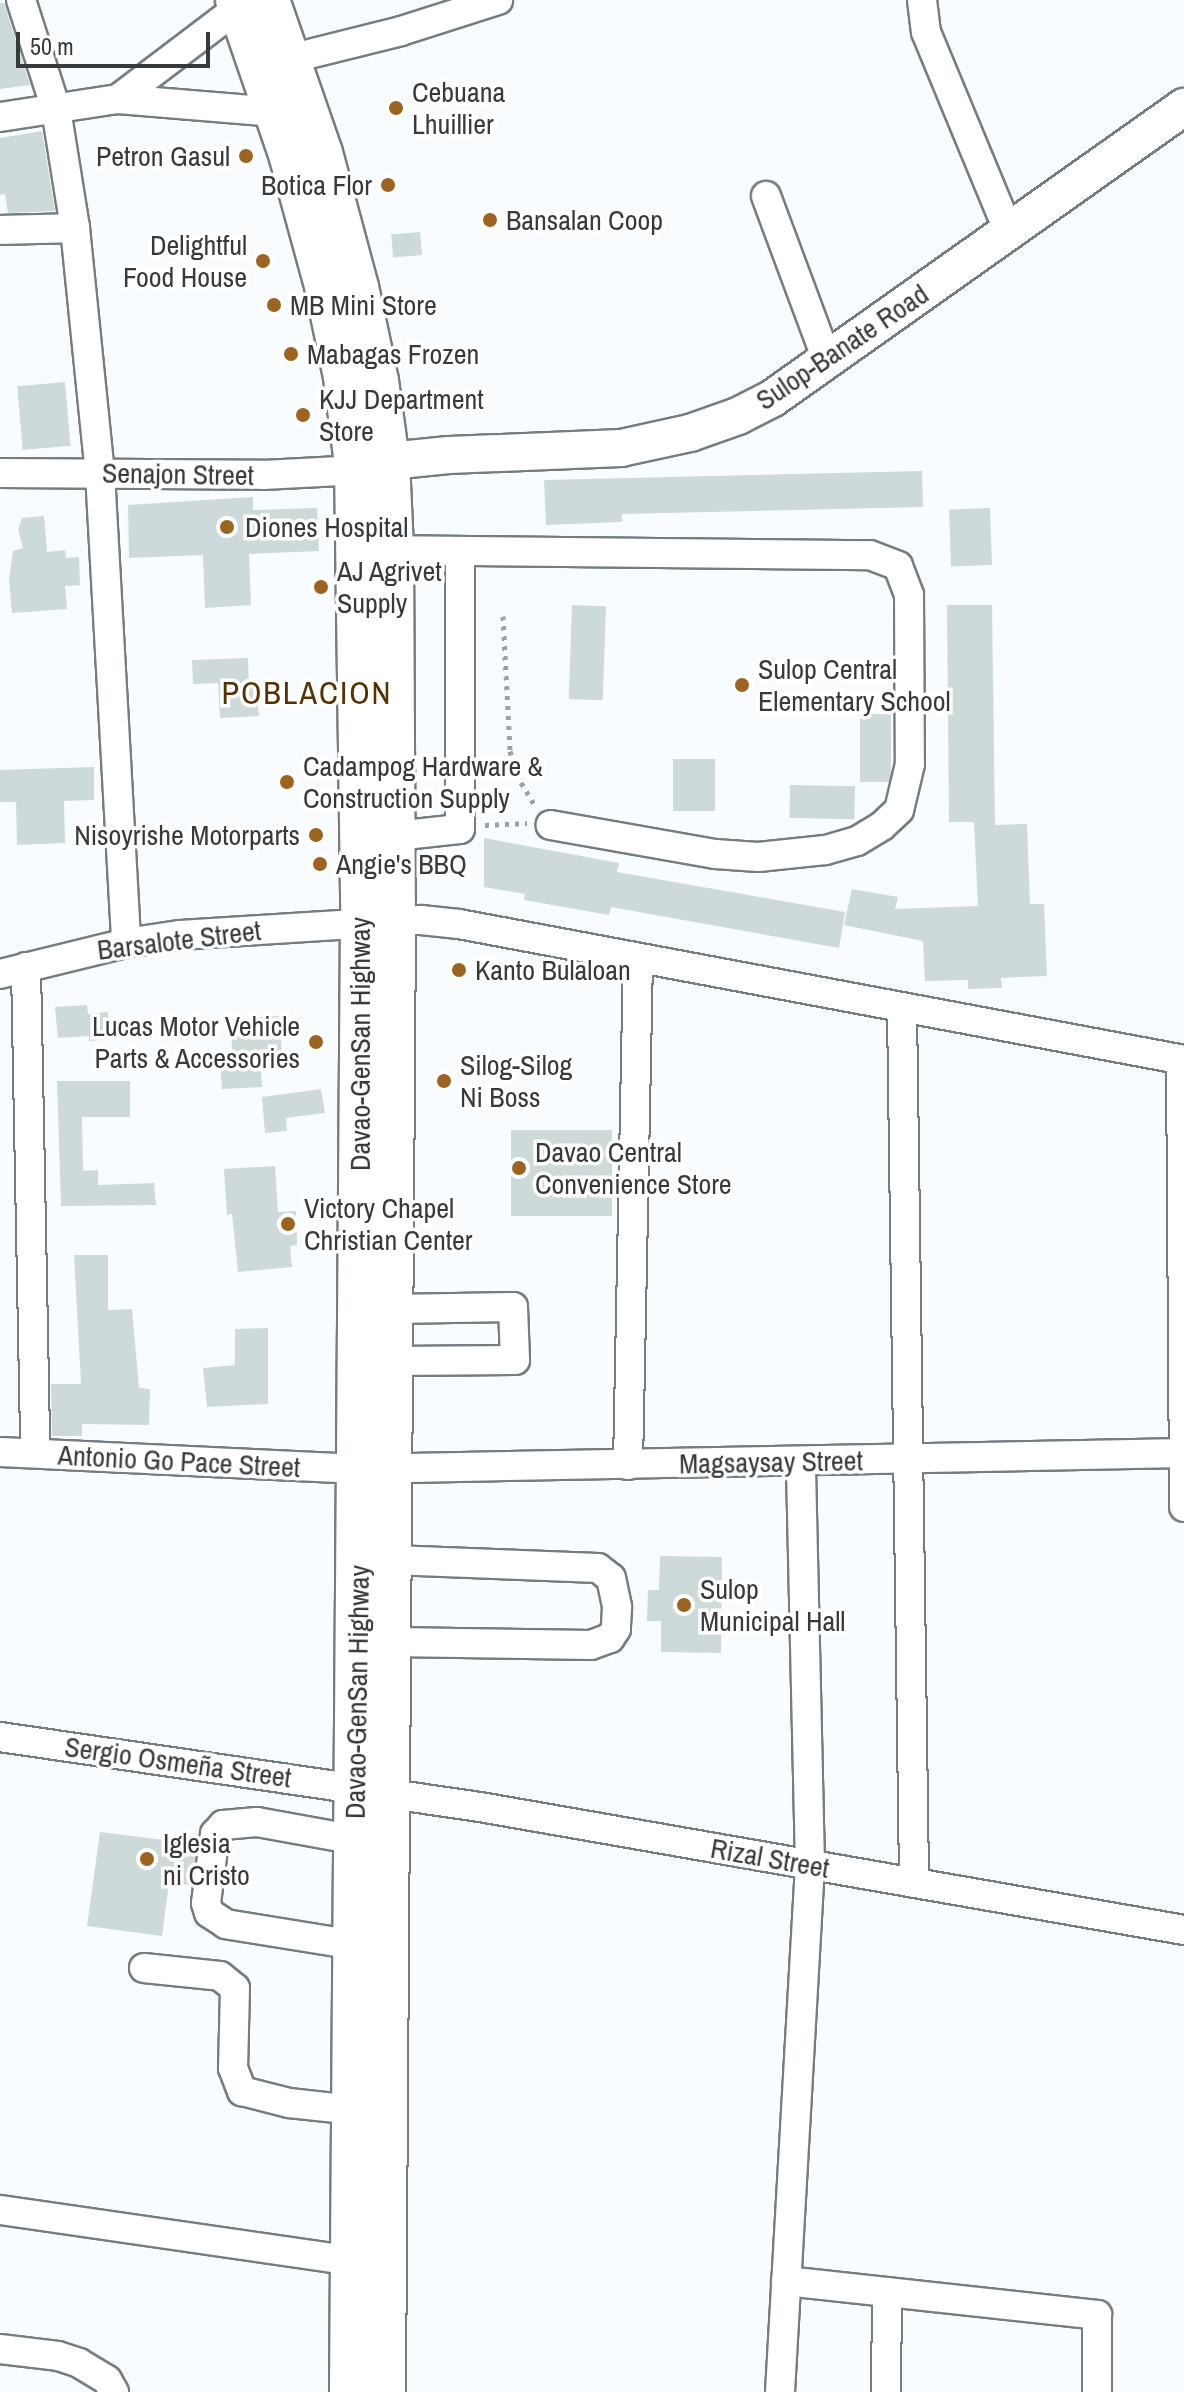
<!DOCTYPE html>
<meta charset="utf-8">
<style>
body{margin:0}
#map{position:relative;width:1184px;height:2392px;overflow:hidden;background:#f9fcff;font-family:"Archivo Narrow",sans-serif}
div>[style]{position:absolute}
.building>*{inset:0;background:#ced9da;transform-origin:0 0}
.path>*{height:5px;margin-top:-2.5px;transform-origin:0;background:repeating-linear-gradient(90deg,#9ea1a4 0 4px,transparent 0 10px)}
.roads{filter:drop-shadow(2px 0 #757d82) drop-shadow(-2px 0 #757d82) drop-shadow(0 2px #757d82) drop-shadow(0 -2px #757d82)}
.minor>*{height:28px;margin:-14px;padding:0 14px;transform-origin:14px;border-radius:14px;background:#fff}
.major>*{height:36px;margin:-18px;padding:0 18px;transform-origin:18px;border-radius:18px;background:#fff}
.highway>*{height:40px;margin:-20px;padding:0 20px;transform-origin:20px;border-radius:20px;background:#fff}
.dots>*{width:22px;height:22px;translate:-50% -50%;box-sizing:border-box;border:4px solid #fff;border-radius:50%}
span{translate:-50% -50%;white-space:nowrap;text-align:center;line-height:1.15;-webkit-text-stroke:7px #fff;paint-order:stroke}
.poi-label{font-size:28px;color:#373a3d}
.left{translate:0 -50%;text-align:left}
.right{translate:-100% -50%;text-align:right}
.street-label{font-size:28px;color:#373a3d}
.quarter-label{font-size:32px;color:#583100;letter-spacing:2px}
.scale{position:absolute;left:16px;top:32px;width:194px;height:36px;box-sizing:border-box;border:4px solid #373a3d;border-top:0;padding-left:10px;font-size:24px;line-height:28px;white-space:nowrap;color:#373a3d;-webkit-text-stroke:6px #fff;paint-order:stroke}
</style>
<div id="map">
<div class="building">
<i style="clip-path:polygon(0 3px,4px 3px,30px 85px,0 89px)"></i>
<i style="clip-path:polygon(42px 131px,55px 211px,8px 213px,5px 194px,0 195px,0 138px)"></i>
<i style="left:420px;top:232px;width:23px;height:29px;rotate:85deg"></i>
<i style="left:65px;top:382px;width:64px;height:48px;rotate:85deg"></i>
<i style="clip-path:polygon(922px 471px,923px 507px,622px 514px,622px 522px,546px 525px,544px 480px)"></i>
<i style="clip-path:polygon(253px 497px,253px 510px,317px 508px,319px 551px,249px 554px,251px 605px,205px 608px,203px 555px,129px 558px,128px 505px)"></i>
<i style="left:990px;top:508px;width:57px;height:41px;rotate:88deg"></i>
<i style="clip-path:polygon(44px 516px,47px 552px,65px 550px,66px 558px,79px 557px,80px 585px,65px 586px,67px 609px,12px 613px,9px 580px,13px 551px,23px 548px,18px 530px,22px 518px)"></i>
<i style="left:572px;top:605px;width:34px;height:94px;rotate:2deg"></i>
<i style="clip-path:polygon(947px 605px,992px 605px,995px 825px,1027px 824px,1030px 904px,1044px 904px,1047px 976px,1001px 978px,1002px 988px,968px 989px,968px 980px,925px 981px,923px 941px,844px 925px,852px 889px,898px 897px,895px 909px,978px 906px,974px 822px,949px 822px)"></i>
<i style="clip-path:polygon(248px 658px,249px 687px,256px 687px,259px 716px,220px 718px,218px 683px,193px 684px,192px 660px)"></i>
<i style="left:860px;top:714px;width:31px;height:68px"></i>
<i style="left:673px;top:759px;width:42px;height:52px"></i>
<i style="clip-path:polygon(94px 767px,94px 800px,64px 801px,65px 843px,17px 845px,16px 802px,0 802px,0 770px)"></i>
<i style="left:790px;top:785px;width:65px;height:33px;rotate:1deg"></i>
<i style="clip-path:polygon(484px 838px,619px 863px,617px 872px,845px 912px,839px 948px,611px 907px,609px 915px,524px 900px,525px 894px,484px 887px)"></i>
<i style="clip-path:polygon(87px 1005px,88px 1014px,108px 1012px,111px 1039px,89px 1041px,89px 1036px,58px 1038px,55px 1007px)"></i>
<i style="clip-path:polygon(279px 1016px,282px 1053px,260px 1054px,262px 1087px,222px 1089px,220px 1061px,233px 1061px,230px 1019px)"></i>
<i style="clip-path:polygon(57px 1081px,130px 1081px,130px 1117px,82px 1117px,83px 1171px,98px 1170px,98px 1185px,154px 1183px,156px 1205px,61px 1206px)"></i>
<i style="clip-path:polygon(321px 1089px,325px 1113px,286px 1118px,287px 1131px,265px 1133px,262px 1097px)"></i>
<i style="left:612px;top:1130px;width:86px;height:101px;rotate:90deg"></i>
<i style="clip-path:polygon(275px 1166px,278px 1212px,296px 1211px,297px 1245px,290px 1246px,292px 1267px,238px 1272px,232px 1214px,227px 1215px,224px 1169px)"></i>
<i style="clip-path:polygon(74px 1255px,108px 1255px,108px 1310px,132px 1309px,139px 1388px,150px 1389px,149px 1425px,82px 1424px,82px 1436px,52px 1436px,51px 1384px,81px 1384px)"></i>
<i style="clip-path:polygon(268px 1328px,268px 1404px,207px 1407px,203px 1368px,235px 1365px,235px 1329px)"></i>
<i style="clip-path:polygon(660px 1556px,722px 1557px,721px 1653px,661px 1652px,661px 1621px,647px 1621px,648px 1590px,659px 1590px)"></i>
<i style="clip-path:polygon(100px 1832px,197px 1844px,191px 1885px,169px 1883px,162px 1936px,87px 1926px)"></i>
</div>
<div class="path">
<i style="left:503px;top:616px;width:135px;rotate:87deg"></i>
<i style="left:510px;top:751px;width:24px;rotate:75deg"></i>
<i style="left:516px;top:774px;width:37px;rotate:59deg"></i>
<i style="left:485px;top:825px;width:42px;rotate:-2.7deg"></i>
</div>
<div class="roads">
<div class="minor">
<i style="left:21px;top:0;width:114px;rotate:72.2deg"></i>
<i style="left:56px;top:109px;width:121px;rotate:80.9deg"></i>
<i style="left:75px;top:228px;width:246px;rotate:84.2deg"></i>
<i style="left:100px;top:473px;width:471px;rotate:86.8deg"></i>
<i style="left:922px;top:0;width:32px;rotate:83deg"></i>
<i style="left:926px;top:32px;width:217px;rotate:67.5deg"></i>
<i style="left:273px;top:63px;width:132px;rotate:-14deg"></i>
<i style="left:401px;top:31px;width:102px;rotate:-17.7deg"></i>
<i style="left:118px;top:99px;width:152px;rotate:-37.2deg"></i>
<i style="left:0;top:117px;width:119px;rotate:-8.7deg"></i>
<i style="left:118px;top:99px;width:158px;rotate:4.7deg"></i>
<i style="left:766px;top:196px;width:175px;rotate:69.6deg"></i>
<i style="left:0;top:230px;width:75px;rotate:-1.5deg"></i>
<i style="left:0;top:473px;width:263px;rotate:0.4deg"></i>
<i style="left:263px;top:475px;width:77px;rotate:-3deg"></i>
<i style="left:340px;top:471px;width:17px;rotate:-25deg"></i>
<i style="left:376px;top:550px;width:494px;rotate:0.6deg"></i>
<i style="left:870px;top:555px;width:30px;rotate:21deg"></i>
<i style="left:898px;top:566px;width:31px;rotate:69deg"></i>
<i style="left:909px;top:595px;width:169px;rotate:89.7deg"></i>
<i style="left:910px;top:764px;width:47px;rotate:103.4deg"></i>
<i style="left:899px;top:810px;width:23px;rotate:137deg"></i>
<i style="left:882px;top:826px;width:29px;rotate:149deg"></i>
<i style="left:857px;top:841px;width:33px;rotate:164deg"></i>
<i style="left:825px;top:850px;width:67px;rotate:174deg"></i>
<i style="left:758px;top:857px;width:43px;rotate:-176deg"></i>
<i style="left:715px;top:854px;width:167px;rotate:-170deg"></i>
<i style="left:377px;top:838px;width:83px;rotate:-6.2deg"></i>
<i style="left:460px;top:829px;width:278px;rotate:-90deg"></i>
<i style="left:26px;top:967px;width:486px;rotate:88.9deg"></i>
<i style="left:0;top:974px;width:130px;rotate:-13.8deg"></i>
<i style="left:126px;top:943px;width:55px;rotate:-8.4deg"></i>
<i style="left:180px;top:935px;width:241px;rotate:-3.6deg"></i>
<i style="left:421px;top:920px;width:38px;rotate:6deg"></i>
<i style="left:459px;top:924px;width:738px;rotate:10.62deg"></i>
<i style="left:902px;top:1008px;width:875px;rotate:89.21deg"></i>
<i style="left:1181px;top:1060px;width:447px;rotate:89.6deg"></i>
<i style="left:393px;top:1309px;width:120px;rotate:-1deg"></i>
<i style="left:513px;top:1307px;width:53px;rotate:87.8deg"></i>
<i style="left:515px;top:1360px;width:121px;rotate:179.5deg"></i>
<i style="left:0;top:1452px;width:359px;rotate:2.7deg"></i>
<i style="left:359px;top:1469px;width:825px;rotate:-1.11deg"></i>
<i style="left:628px;top:1465px;width:506px;rotate:-88.87deg"></i>
<i style="left:392px;top:1560px;width:206px;rotate:2.2deg"></i>
<i style="left:598px;top:1568px;width:16px;rotate:38deg"></i>
<i style="left:611px;top:1578px;width:30px;rotate:78deg"></i>
<i style="left:617px;top:1607px;width:22px;rotate:93deg"></i>
<i style="left:616px;top:1629px;width:11px;rotate:124deg"></i>
<i style="left:610px;top:1638px;width:20px;rotate:160deg"></i>
<i style="left:591px;top:1645px;width:198px;rotate:-179.1deg"></i>
<i style="left:0;top:1737px;width:485px;rotate:8.3deg"></i>
<i style="left:480px;top:1807px;width:715px;rotate:9.91deg"></i>
<i style="left:355px;top:1945px;width:131px;rotate:-170.8deg"></i>
<i style="left:226px;top:1924px;width:20px;rotate:-147deg"></i>
<i style="left:209px;top:1913px;width:10px;rotate:-107deg"></i>
<i style="left:206px;top:1903px;width:70px;rotate:-82.6deg"></i>
<i style="left:215px;top:1834px;width:12px;rotate:-48deg"></i>
<i style="left:223px;top:1825px;width:34px;rotate:-5deg"></i>
<i style="left:257px;top:1822px;width:101px;rotate:10.3deg"></i>
<i style="left:144px;top:1968px;width:76px;rotate:6deg"></i>
<i style="left:220px;top:1976px;width:19px;rotate:39deg"></i>
<i style="left:235px;top:1988px;width:80px;rotate:91.4deg"></i>
<i style="left:233px;top:2068px;width:25px;rotate:69deg"></i>
<i style="left:242px;top:2091px;width:49px;rotate:14.3deg"></i>
<i style="left:289px;top:2103px;width:64px;rotate:6.2deg"></i>
<i style="left:0;top:2210px;width:356px;rotate:8.2deg"></i>
<i style="left:786px;top:2281px;width:313px;rotate:6.2deg"></i>
<i style="left:1097px;top:2315px;width:77px;rotate:90deg"></i>
<i style="left:0;top:2349px;width:58px;rotate:6.9deg"></i>
<i style="left:58px;top:2356px;width:22px;rotate:18deg"></i>
<i style="left:79px;top:2363px;width:33px;rotate:31deg"></i>
<i style="left:107px;top:2380px;width:14px;rotate:60deg"></i>
<i style="left:780px;top:2392px;width:528px;rotate:-86.74deg"></i>
<i style="left:810px;top:1865px;width:404px;rotate:-91.3deg"></i>
<i style="left:886px;top:2392px;width:100px;rotate:-89.4deg"></i>
</div>
<div class="major">
<i style="left:360px;top:464px;width:89px;rotate:-5.8deg"></i>
<i style="left:449px;top:455px;width:172px;rotate:-2.3deg"></i>
<i style="left:621px;top:448px;width:71px;rotate:-12.3deg"></i>
<i style="left:690px;top:433px;width:51px;rotate:-19.5deg"></i>
<i style="left:738px;top:416px;width:39px;rotate:-27deg"></i>
<i style="left:773px;top:398px;width:504px;rotate:-35.3deg"></i>
</div>
<div class="highway">
<i style="left:236px;top:0;width:163px;rotate:71deg"></i>
<i style="left:289px;top:154px;width:137px;rotate:74.7deg"></i>
<i style="left:325px;top:286px;width:93px;rotate:78.2deg"></i>
<i style="left:344px;top:377px;width:88px;rotate:82.8deg"></i>
<i style="left:355px;top:464px;width:457px;rotate:89.2deg"></i>
<i style="left:361px;top:921px;width:1471px;rotate:90.43deg"></i>
<i style="left:269px;top:0;width:162px;rotate:70.9deg"></i>
<i style="left:322px;top:153px;width:139px;rotate:75deg"></i>
<i style="left:358px;top:287px;width:96px;rotate:78deg"></i>
<i style="left:378px;top:381px;width:81px;rotate:82.2deg"></i>
<i style="left:389px;top:461px;width:89px;rotate:87.4deg"></i>
<i style="left:393px;top:550px;width:370px;rotate:89.7deg"></i>
<i style="left:395px;top:920px;width:1472px;rotate:90.39deg"></i>
</div>
</div>
<div class="dots">
<i style="left:396px;top:108px;background:#9d6321"></i>
<i style="left:246px;top:156px;background:#9d6321"></i>
<i style="left:388px;top:185px;background:#9d6321"></i>
<i style="left:490px;top:220px;background:#9d6321"></i>
<i style="left:263px;top:261px;background:#9d6321"></i>
<i style="left:274px;top:305px;background:#9d6321"></i>
<i style="left:291px;top:354px;background:#9d6321"></i>
<i style="left:303px;top:415px;background:#9d6321"></i>
<i style="left:227px;top:527px;background:#9d6321"></i>
<i style="left:321px;top:587px;background:#9d6321"></i>
<i style="left:742px;top:685px;background:#9d6321"></i>
<i style="left:287px;top:782px;background:#9d6321"></i>
<i style="left:316px;top:835px;background:#9d6321"></i>
<i style="left:320px;top:864px;background:#9d6321"></i>
<i style="left:459px;top:970px;background:#9d6321"></i>
<i style="left:316px;top:1042px;background:#9d6321"></i>
<i style="left:444px;top:1081px;background:#9d6321"></i>
<i style="left:519px;top:1168px;background:#9d6321"></i>
<i style="left:288px;top:1224px;background:#9d6321"></i>
<i style="left:684px;top:1605px;background:#9d6321"></i>
<i style="left:147px;top:1859px;background:#9d6321"></i>
</div>
<div class="poi-label">
<span class="left" style="left:412px;top:108px">Cebuana<br>Lhuillier</span>
<span class="right" style="left:230px;top:156px">Petron Gasul</span>
<span class="right" style="left:372px;top:185px">Botica Flor</span>
<span class="left" style="left:506px;top:220px">Bansalan Coop</span>
<span class="right" style="left:247px;top:261px">Delightful<br>Food House</span>
<span class="left" style="left:290px;top:305px">MB Mini Store</span>
<span class="left" style="left:307px;top:354px">Mabagas Frozen</span>
<span class="left" style="left:319px;top:415px">KJJ Department<br>Store</span>
<span class="left" style="left:245px;top:527px">Diones Hospital</span>
<span class="left" style="left:337px;top:587px">AJ Agrivet<br>Supply</span>
<span class="left" style="left:758px;top:685px">Sulop Central<br>Elementary School</span>
<span class="left" style="left:303px;top:782px">Cadampog Hardware &amp;<br>Construction Supply</span>
<span class="right" style="left:300px;top:835px">Nisoyrishe Motorparts</span>
<span class="left" style="left:336px;top:864px">Angie's BBQ</span>
<span class="left" style="left:475px;top:970px">Kanto Bulaloan</span>
<span class="right" style="left:300px;top:1042px">Lucas Motor Vehicle<br>Parts &amp; Accessories</span>
<span class="left" style="left:460px;top:1081px">Silog-Silog<br>Ni Boss</span>
<span class="left" style="left:535px;top:1168px">Davao Central<br>Convenience Store</span>
<span class="left" style="left:304px;top:1224px">Victory Chapel<br>Christian Center</span>
<span class="left" style="left:700px;top:1605px">Sulop<br>Municipal Hall</span>
<span class="left" style="left:163px;top:1859px">Iglesia<br>ni Cristo</span>
</div>
<div class="street-label">
<span style="left:842px;top:347px;rotate:-34deg">Sulop-Banate Road</span>
<span style="left:178px;top:474px;rotate:1deg">Senajon Street</span>
<span style="left:179px;top:940px;rotate:-7deg">Barsalote Street</span>
<span style="left:360px;top:1044px;rotate:-90deg">Davao-GenSan Highway</span>
<span style="left:179px;top:1461px;rotate:3deg">Antonio Go Pace Street</span>
<span style="left:771px;top:1462px;rotate:-1deg">Magsaysay Street</span>
<span style="left:357px;top:1692px;rotate:-89deg">Davao-GenSan Highway</span>
<span style="left:178px;top:1762px;rotate:8deg">Sergio Osmeña Street</span>
<span style="left:770px;top:1858px;rotate:10deg">Rizal Street</span>
</div>
<div class="quarter-label">
<span style="left:307px;top:693px">POBLACION</span>
</div>
<div class="scale">50 m</div>
</div>
